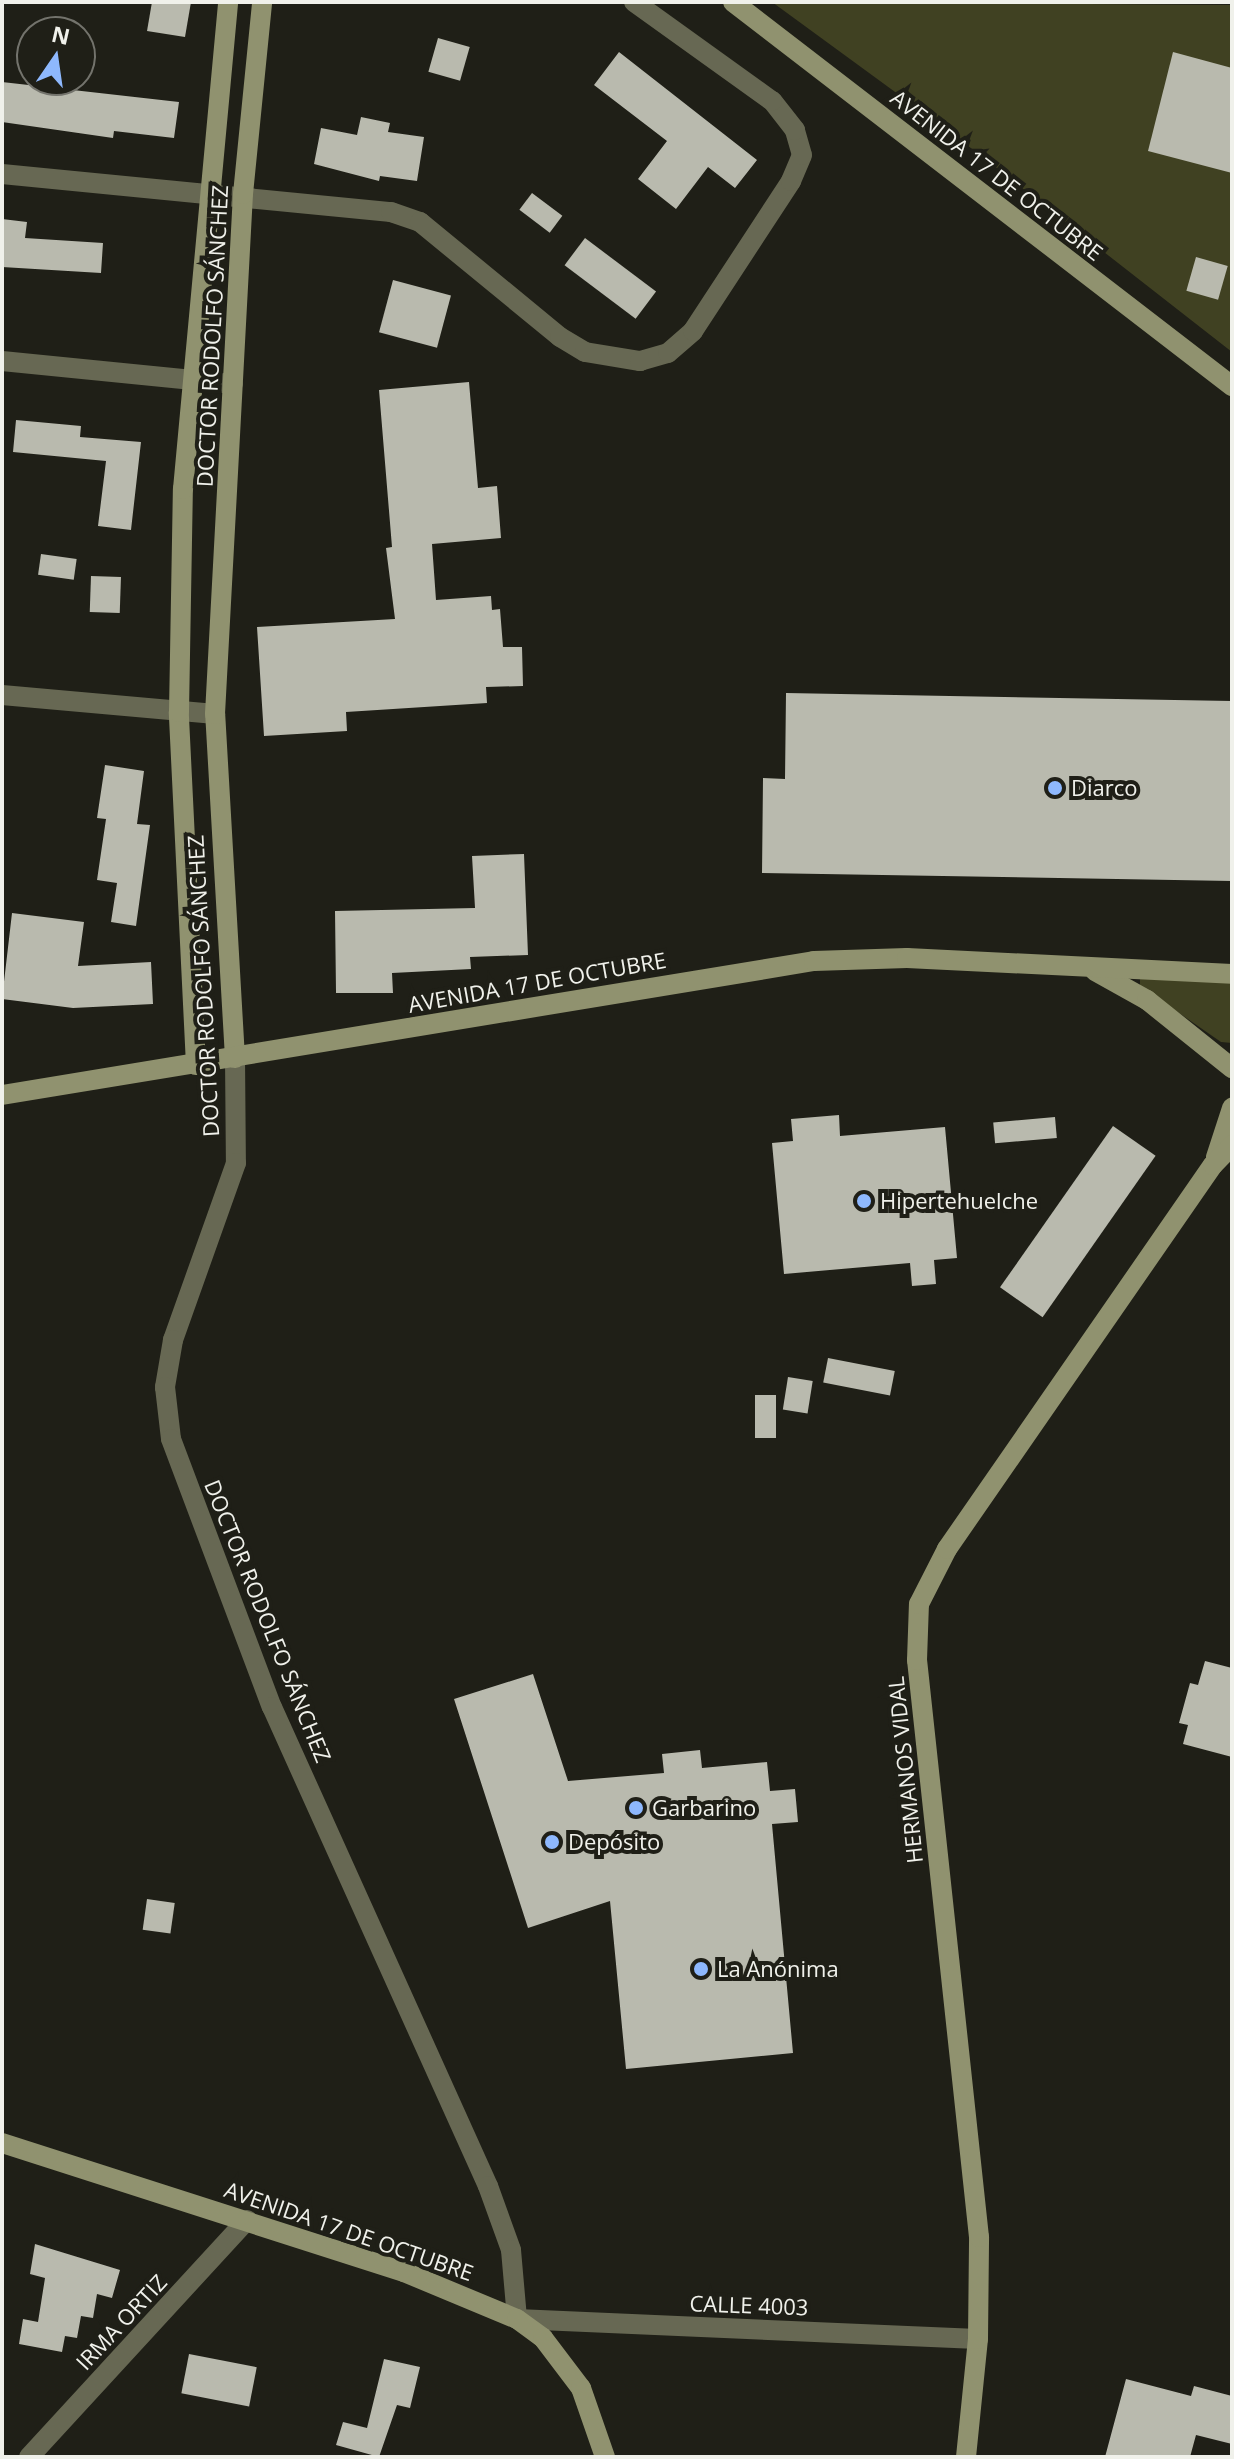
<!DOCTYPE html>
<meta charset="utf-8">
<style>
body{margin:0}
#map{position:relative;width:1234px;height:2459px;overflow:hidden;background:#1f1f17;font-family:"Open Sans",sans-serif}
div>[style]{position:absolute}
.green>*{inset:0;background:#404122}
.building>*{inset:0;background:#b9baae;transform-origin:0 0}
.street>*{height:20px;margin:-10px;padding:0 10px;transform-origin:10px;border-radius:10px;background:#676853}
.secondary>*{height:20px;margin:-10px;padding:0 10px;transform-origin:10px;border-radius:10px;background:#90926f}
.dots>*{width:22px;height:22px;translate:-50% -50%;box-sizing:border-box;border:4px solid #1f1f17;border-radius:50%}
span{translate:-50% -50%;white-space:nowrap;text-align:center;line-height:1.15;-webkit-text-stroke:8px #1f1f17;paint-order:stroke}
.street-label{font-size:22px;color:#f0f1eb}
.poi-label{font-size:22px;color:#f0f1eb}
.left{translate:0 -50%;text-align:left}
.frame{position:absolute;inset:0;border:4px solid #f0f1eb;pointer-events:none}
.north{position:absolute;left:16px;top:16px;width:80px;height:80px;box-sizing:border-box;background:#1f1f17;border:2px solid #73736c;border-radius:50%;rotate:13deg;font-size:22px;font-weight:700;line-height:32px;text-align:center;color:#f0f1eb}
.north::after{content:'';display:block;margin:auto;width:28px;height:36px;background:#8eb8fd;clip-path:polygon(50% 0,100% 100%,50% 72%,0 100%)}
</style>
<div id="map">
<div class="green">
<i style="clip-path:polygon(772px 2px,1232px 5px,1232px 352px,958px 138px)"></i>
<i style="clip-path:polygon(1140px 978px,1232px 983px,1232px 1043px,1221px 1042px,1140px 986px)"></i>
</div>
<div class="building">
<i style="clip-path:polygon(152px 2px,191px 2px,185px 37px,147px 31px)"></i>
<i style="left:438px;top:38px;width:33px;height:35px;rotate:16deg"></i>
<i style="clip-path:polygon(619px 52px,757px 160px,735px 188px,708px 167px,676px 209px,638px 179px,667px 141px,594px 85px)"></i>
<i style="clip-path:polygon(1173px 52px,1232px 68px,1232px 173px,1148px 151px)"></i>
<i style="clip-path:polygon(2px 82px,179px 102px,174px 138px,114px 131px,113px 138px,2px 122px)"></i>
<i style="clip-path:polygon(361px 117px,390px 123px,388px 132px,424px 137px,417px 181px,380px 176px,379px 181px,314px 164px,321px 128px,357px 135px)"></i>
<i style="left:532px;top:193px;width:38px;height:21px;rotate:37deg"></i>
<i style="clip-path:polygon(2px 219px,27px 222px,25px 238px,103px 243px,101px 273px,2px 267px)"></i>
<i style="left:585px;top:238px;width:89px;height:34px;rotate:37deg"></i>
<i style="left:1196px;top:257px;width:33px;height:35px;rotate:16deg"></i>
<i style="left:393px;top:280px;width:60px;height:54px;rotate:15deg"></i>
<i style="clip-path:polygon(469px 382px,478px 488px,497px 486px,501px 538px,432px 544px,436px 600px,491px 596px,492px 610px,500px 609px,503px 647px,522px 647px,523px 686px,486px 687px,487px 703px,346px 712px,347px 731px,264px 736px,257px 627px,395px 619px,386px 548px,392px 547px,379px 390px)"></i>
<i style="clip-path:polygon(16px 420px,81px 426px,80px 437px,141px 442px,131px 530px,98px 526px,106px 461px,13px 452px)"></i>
<i style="left:41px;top:554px;width:36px;height:21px;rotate:8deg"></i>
<i style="left:91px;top:576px;width:30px;height:36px;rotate:2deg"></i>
<i style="clip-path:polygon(786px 693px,1232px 701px,1232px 881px,762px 873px,763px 778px,785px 779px)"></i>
<i style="clip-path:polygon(105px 765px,144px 771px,137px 824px,150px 825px,136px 926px,111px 922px,117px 883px,97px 880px,106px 819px,97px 818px)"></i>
<i style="clip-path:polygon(524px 854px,528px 955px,470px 957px,471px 969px,392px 973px,393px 993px,336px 993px,335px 911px,475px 908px,472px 856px)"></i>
<i style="clip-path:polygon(12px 913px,84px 922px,78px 966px,151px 962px,153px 1004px,73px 1008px,2px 999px)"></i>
<i style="clip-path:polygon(839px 1115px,840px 1136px,945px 1127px,957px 1258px,934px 1260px,936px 1284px,912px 1286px,910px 1263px,784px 1274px,772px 1143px,793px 1141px,791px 1119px)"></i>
<i style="left:1055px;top:1117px;width:21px;height:62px;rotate:85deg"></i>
<i style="left:1113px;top:1126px;width:52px;height:197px;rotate:35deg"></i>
<i style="left:828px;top:1358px;width:68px;height:25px;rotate:11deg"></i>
<i style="left:788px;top:1377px;width:25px;height:33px;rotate:9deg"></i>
<i style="left:755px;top:1395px;width:21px;height:43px"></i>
<i style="clip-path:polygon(1205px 1661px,1232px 1668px,1232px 1757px,1183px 1744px,1188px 1725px,1179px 1723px,1190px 1683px,1198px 1685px)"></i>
<i style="clip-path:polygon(533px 1674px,568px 1781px,664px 1773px,662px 1754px,700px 1750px,702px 1768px,767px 1762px,770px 1791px,795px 1789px,798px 1822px,772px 1824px,793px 2053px,626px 2069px,610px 1901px,528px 1928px,454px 1699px)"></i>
<i style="left:147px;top:1899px;width:28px;height:31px;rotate:8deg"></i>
<i style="clip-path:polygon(35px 2244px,120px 2270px,112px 2298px,97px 2294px,93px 2318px,81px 2316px,77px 2338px,65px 2336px,62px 2352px,19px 2344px,23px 2319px,38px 2322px,45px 2278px,30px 2274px)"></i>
<i style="left:189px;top:2354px;width:69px;height:40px;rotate:11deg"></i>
<i style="clip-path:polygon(384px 2359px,420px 2367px,410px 2408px,397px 2405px,379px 2457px,336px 2445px,343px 2422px,367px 2428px)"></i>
<i style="clip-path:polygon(1126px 2379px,1191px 2396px,1194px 2386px,1232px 2396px,1232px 2444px,1196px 2435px,1190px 2457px,1105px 2457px)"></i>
</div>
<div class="street">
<i style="left:2px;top:174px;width:391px;rotate:5.6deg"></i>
<i style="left:391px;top:212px;width:31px;rotate:19deg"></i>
<i style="left:420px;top:222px;width:181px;rotate:39.4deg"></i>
<i style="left:560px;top:337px;width:29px;rotate:31deg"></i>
<i style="left:585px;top:352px;width:56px;rotate:9.3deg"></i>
<i style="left:640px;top:361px;width:29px;rotate:-16deg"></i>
<i style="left:668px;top:353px;width:33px;rotate:-41deg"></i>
<i style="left:693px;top:331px;width:179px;rotate:-56.8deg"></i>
<i style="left:791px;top:181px;width:28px;rotate:-67deg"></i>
<i style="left:802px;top:155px;width:26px;rotate:-106deg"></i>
<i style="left:795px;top:130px;width:37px;rotate:-128deg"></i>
<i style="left:772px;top:101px;width:170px;rotate:-144.3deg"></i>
<i style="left:2px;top:361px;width:232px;rotate:5.7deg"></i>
<i style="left:2px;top:695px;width:214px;rotate:5.1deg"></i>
<i style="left:235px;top:1058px;width:105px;rotate:89.5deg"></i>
<i style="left:236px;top:1163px;width:188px;rotate:109.6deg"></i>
<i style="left:173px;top:1340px;width:48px;rotate:99.7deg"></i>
<i style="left:165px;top:1387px;width:52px;rotate:83.4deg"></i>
<i style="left:171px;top:1439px;width:286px;rotate:69.4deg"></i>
<i style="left:272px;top:1707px;width:525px;rotate:65.73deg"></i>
<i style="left:488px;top:2186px;width:68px;rotate:70.2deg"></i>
<i style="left:511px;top:2250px;width:69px;rotate:85deg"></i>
<i style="left:517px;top:2319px;width:461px;rotate:2.5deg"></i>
<i style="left:29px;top:2457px;width:322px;rotate:-47.4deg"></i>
</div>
<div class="secondary">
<i style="left:733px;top:2px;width:630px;rotate:37.58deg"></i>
<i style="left:1095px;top:971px;width:60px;rotate:29.1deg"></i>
<i style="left:1147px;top:1000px;width:109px;rotate:38.7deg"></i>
<i style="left:235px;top:1058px;width:345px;rotate:-93.3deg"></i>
<i style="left:215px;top:714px;width:521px;rotate:-86.92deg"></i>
<i style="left:243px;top:194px;width:193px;rotate:-84.3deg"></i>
<i style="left:196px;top:1065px;width:353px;rotate:-92.8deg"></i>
<i style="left:179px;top:712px;width:223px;rotate:-89deg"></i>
<i style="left:183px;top:489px;width:489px;rotate:-84.7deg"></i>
<i style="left:2px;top:1095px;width:823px;rotate:-9.37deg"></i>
<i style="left:814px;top:961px;width:93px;rotate:-1.8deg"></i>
<i style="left:907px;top:958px;width:325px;rotate:2.8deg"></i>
<i style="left:1216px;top:1157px;width:52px;rotate:-71.9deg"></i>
<i style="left:2px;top:2143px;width:422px;rotate:17.8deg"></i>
<i style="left:404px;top:2272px;width:122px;rotate:22.6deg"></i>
<i style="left:517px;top:2319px;width:32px;rotate:36deg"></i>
<i style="left:543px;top:2338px;width:63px;rotate:52.8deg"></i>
<i style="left:581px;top:2388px;width:73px;rotate:70.8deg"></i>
<i style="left:966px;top:2457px;width:119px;rotate:-84.2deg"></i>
<i style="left:978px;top:2339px;width:102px;rotate:-89.4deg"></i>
<i style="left:979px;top:2237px;width:580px;rotate:-96.13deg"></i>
<i style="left:917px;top:1660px;width:56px;rotate:-88deg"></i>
<i style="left:919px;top:1604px;width:62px;rotate:-63deg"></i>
<i style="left:947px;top:1549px;width:467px;rotate:-55.3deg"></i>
<i style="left:1213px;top:1165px;width:28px;rotate:-46deg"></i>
</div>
<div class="dots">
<i style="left:1055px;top:788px;background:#8eb8fd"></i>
<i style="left:864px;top:1201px;background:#8eb8fd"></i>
<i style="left:636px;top:1808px;background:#8eb8fd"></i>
<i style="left:552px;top:1842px;background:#8eb8fd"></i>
<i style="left:701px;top:1969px;background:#8eb8fd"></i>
</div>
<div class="street-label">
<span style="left:997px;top:175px;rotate:38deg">AVENIDA 17 DE OCTUBRE</span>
<span style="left:212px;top:336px;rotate:-87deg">DOCTOR RODOLFO SÁNCHEZ</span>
<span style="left:537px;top:982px;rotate:-10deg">AVENIDA 17 DE OCTUBRE</span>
<span style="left:203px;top:986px;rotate:-93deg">DOCTOR RODOLFO SÁNCHEZ</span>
<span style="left:268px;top:1621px;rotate:68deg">DOCTOR RODOLFO SÁNCHEZ</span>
<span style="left:905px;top:1770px;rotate:-96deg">HERMANOS VIDAL</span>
<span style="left:349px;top:2231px;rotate:19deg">AVENIDA 17 DE OCTUBRE</span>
<span style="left:749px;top:2305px;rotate:2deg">CALLE 4003</span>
<span style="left:121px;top:2322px;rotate:-47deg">IRMA ORTIZ</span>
</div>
<div class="poi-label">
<span class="left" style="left:1071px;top:788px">Diarco</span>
<span class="left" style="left:880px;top:1201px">Hipertehuelche</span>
<span class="left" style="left:652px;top:1808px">Garbarino</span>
<span class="left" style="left:568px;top:1842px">Depósito</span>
<span class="left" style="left:717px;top:1969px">La Anónima</span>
</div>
<div class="frame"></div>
<div class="north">N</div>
</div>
